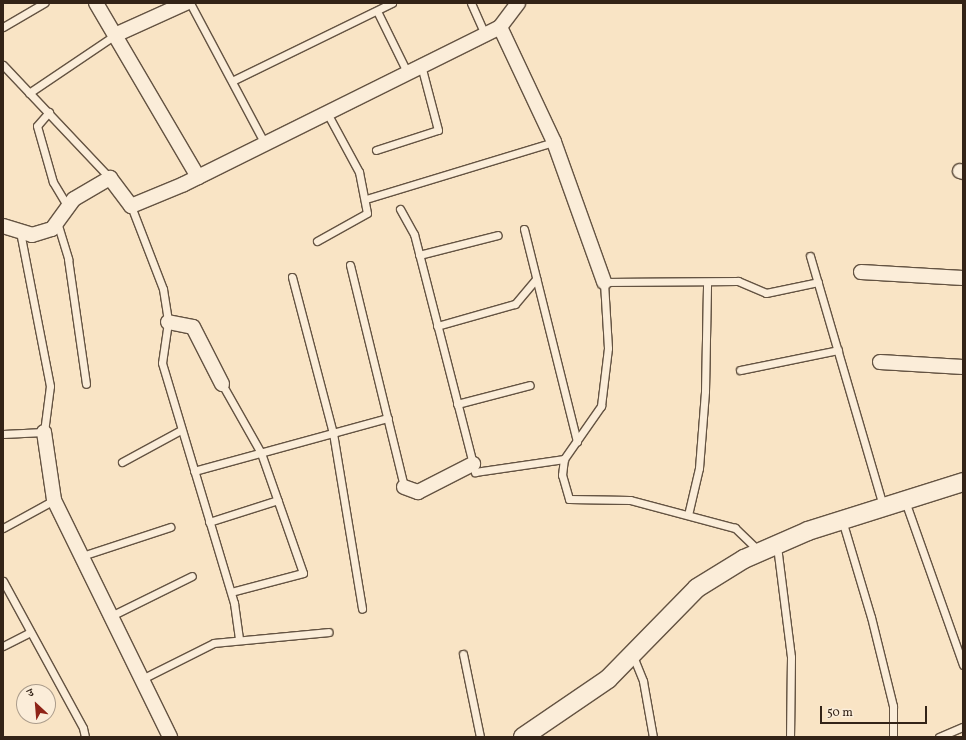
<!DOCTYPE html>
<meta charset="utf-8">
<style>
body{margin:0}
#map{position:relative;width:966px;height:740px;overflow:hidden;background:#f9e4c5;font-family:Vollkorn,"Noto Serif Devanagari",serif}
div>[style]{position:absolute}
.roads{filter:drop-shadow(1px 0 #645342) drop-shadow(-1px 0 #645342) drop-shadow(0 1px #645342) drop-shadow(0 -1px #645342)}
.service>*{height:7px;margin:-3.5px;padding:0 3.5px;transform-origin:3.5px;border-radius:3.5px;background:#fbedd9}
.minor>*{height:14px;margin:-7px;padding:0 7px;transform-origin:7px;border-radius:7px;background:#fbedd9}
.tertiary>*{height:18px;margin:-9px;padding:0 9px;transform-origin:9px;border-radius:9px;background:#fbedd9}
span{translate:-50% -50%;white-space:nowrap;text-align:center;line-height:1.15;-webkit-text-stroke:3px #fbedd9;paint-order:stroke}
.frame{position:absolute;inset:0;border:4px solid #332317;pointer-events:none}
.north{position:absolute;left:16px;top:684px;width:40px;height:40px;box-sizing:border-box;background:#fbedd9;border:1px solid #ab9c8b;border-radius:50%;rotate:334deg;font-size:11px;font-weight:700;line-height:16px;text-align:center;color:#332317}
.north::after{content:'';display:block;margin:auto;width:14px;height:18px;background:#8f2418;clip-path:polygon(50% 0,100% 100%,50% 72%,0 100%)}
.scale{position:absolute;left:820px;top:706px;width:107px;height:18px;box-sizing:border-box;border:2px solid #332317;border-top:0;padding-left:5px;font-size:12px;line-height:14px;white-space:nowrap;color:#332317;-webkit-text-stroke:3px #fbedd9;paint-order:stroke}
</style>
<div id="map">
<div class="roads">
<div class="service">
<i style="left:190px;top:3px;width:157px;rotate:62deg"></i>
<i style="left:471px;top:3px;width:34px;rotate:66deg"></i>
<i style="left:377px;top:11px;width:68px;rotate:63.8deg"></i>
<i style="left:3px;top:27px;width:48px;rotate:-30.3deg"></i>
<i style="left:3px;top:65px;width:156px;rotate:46.6deg"></i>
<i style="left:232px;top:81px;width:178px;rotate:-26deg"></i>
<i style="left:29px;top:93px;width:104px;rotate:-34deg"></i>
<i style="left:49px;top:112px;width:18px;rotate:131deg"></i>
<i style="left:37px;top:126px;width:58px;rotate:74.1deg"></i>
<i style="left:53px;top:182px;width:29px;rotate:59deg"></i>
<i style="left:376px;top:150px;width:65px;rotate:-17.9deg"></i>
<i style="left:438px;top:130px;width:67px;rotate:-104.7deg"></i>
<i style="left:366px;top:199px;width:196px;rotate:-16.9deg"></i>
<i style="left:131px;top:206px;width:89px;rotate:68.9deg"></i>
<i style="left:163px;top:289px;width:33px;rotate:81deg"></i>
<i style="left:168px;top:322px;width:41px;rotate:98.3deg"></i>
<i style="left:162px;top:363px;width:251px;rotate:73.3deg"></i>
<i style="left:234px;top:603px;width:37px;rotate:82deg"></i>
<i style="left:400px;top:209px;width:29px;rotate:61deg"></i>
<i style="left:414px;top:234px;width:246px;rotate:75.6deg"></i>
<i style="left:475px;top:472px;width:90px;rotate:-8.3deg"></i>
<i style="left:57px;top:222px;width:39px;rotate:73deg"></i>
<i style="left:68px;top:259px;width:126px;rotate:81.8deg"></i>
<i style="left:524px;top:229px;width:219px;rotate:76deg"></i>
<i style="left:317px;top:241px;width:57px;rotate:-29.2deg"></i>
<i style="left:367px;top:213px;width:42px;rotate:-101deg"></i>
<i style="left:359px;top:172px;width:69px;rotate:-118.4deg"></i>
<i style="left:419px;top:255px;width:81px;rotate:-14.2deg"></i>
<i style="left:810px;top:256px;width:260px;rotate:73.7deg"></i>
<i style="left:350px;top:265px;width:228px;rotate:76.3deg"></i>
<i style="left:292px;top:277px;width:161px;rotate:75.3deg"></i>
<i style="left:333px;top:433px;width:178px;rotate:80.6deg"></i>
<i style="left:437px;top:326px;width:81px;rotate:-15.8deg"></i>
<i style="left:515px;top:304px;width:33px;rotate:-50deg"></i>
<i style="left:740px;top:370px;width:100px;rotate:-11.5deg"></i>
<i style="left:222px;top:384px;width:79px;rotate:60.5deg"></i>
<i style="left:261px;top:453px;width:127px;rotate:70.7deg"></i>
<i style="left:303px;top:573px;width:74px;rotate:165.2deg"></i>
<i style="left:457px;top:404px;width:75px;rotate:-14.6deg"></i>
<i style="left:3px;top:434px;width:41px;rotate:-2.8deg"></i>
<i style="left:44px;top:432px;width:46px;rotate:-82.6deg"></i>
<i style="left:50px;top:386px;width:158px;rotate:-101deg"></i>
<i style="left:122px;top:462px;width:67px;rotate:-28.5deg"></i>
<i style="left:194px;top:471px;width:201px;rotate:-15.3deg"></i>
<i style="left:905px;top:501px;width:174px;rotate:70.5deg"></i>
<i style="left:688px;top:515px;width:48px;rotate:-76.8deg"></i>
<i style="left:699px;top:468px;width:77px;rotate:-85.5deg"></i>
<i style="left:705px;top:391px;width:109px;rotate:-88.9deg"></i>
<i style="left:842px;top:520px;width:101px;rotate:73.4deg"></i>
<i style="left:871px;top:617px;width:92px;rotate:76.1deg"></i>
<i style="left:893px;top:706px;width:31px;rotate:90deg"></i>
<i style="left:209px;top:522px;width:72px;rotate:-17.7deg"></i>
<i style="left:3px;top:528px;width:58px;rotate:-28.8deg"></i>
<i style="left:777px;top:546px;width:112px;rotate:82.8deg"></i>
<i style="left:791px;top:657px;width:80px;rotate:90.7deg"></i>
<i style="left:760px;top:552px;width:35px;rotate:-136deg"></i>
<i style="left:735px;top:528px;width:109px;rotate:-165.1deg"></i>
<i style="left:630px;top:500px;width:61px;rotate:-179.1deg"></i>
<i style="left:569px;top:499px;width:25px;rotate:-106deg"></i>
<i style="left:562px;top:475px;width:16px;rotate:-83deg"></i>
<i style="left:564px;top:459px;width:65px;rotate:-55.1deg"></i>
<i style="left:601px;top:406px;width:58px;rotate:-83.1deg"></i>
<i style="left:608px;top:348px;width:66px;rotate:-93.5deg"></i>
<i style="left:604px;top:282px;width:134px;rotate:-0.4deg"></i>
<i style="left:738px;top:281px;width:30px;rotate:23deg"></i>
<i style="left:766px;top:293px;width:53px;rotate:-11.9deg"></i>
<i style="left:82px;top:556px;width:93px;rotate:-18.2deg"></i>
<i style="left:3px;top:581px;width:167px;rotate:61.4deg"></i>
<i style="left:83px;top:728px;width:9px;rotate:77deg"></i>
<i style="left:111px;top:616px;width:90px;rotate:-26.3deg"></i>
<i style="left:3px;top:646px;width:29px;rotate:-27deg"></i>
<i style="left:463px;top:654px;width:85px;rotate:78.4deg"></i>
<i style="left:633px;top:656px;width:27px;rotate:68deg"></i>
<i style="left:643px;top:681px;width:57px;rotate:79.9deg"></i>
<i style="left:142px;top:679px;width:80px;rotate:-26.6deg"></i>
<i style="left:214px;top:643px;width:115px;rotate:-5.5deg"></i>
<i style="left:939px;top:737px;width:26px;rotate:-23deg"></i>
</div>
<div class="minor">
<i style="left:96px;top:3px;width:202px;rotate:59.6deg"></i>
<i style="left:500px;top:27px;width:127px;rotate:64.8deg"></i>
<i style="left:554px;top:142px;width:149px;rotate:70.3deg"></i>
<i style="left:115px;top:35px;width:78px;rotate:-24.3deg"></i>
<i style="left:960px;top:171px;width:3px;rotate:18deg"></i>
<i style="left:3px;top:226px;width:30px;rotate:17deg"></i>
<i style="left:32px;top:235px;width:21px;rotate:-17deg"></i>
<i style="left:52px;top:229px;width:37px;rotate:-54deg"></i>
<i style="left:74px;top:199px;width:42px;rotate:-30.3deg"></i>
<i style="left:110px;top:178px;width:35px;rotate:53deg"></i>
<i style="left:131px;top:206px;width:57px;rotate:-22.5deg"></i>
<i style="left:184px;top:184px;width:353px;rotate:-26.4deg"></i>
<i style="left:500px;top:27px;width:30px;rotate:-53deg"></i>
<i style="left:861px;top:272px;width:102px;rotate:3.4deg"></i>
<i style="left:168px;top:322px;width:25px;rotate:11deg"></i>
<i style="left:193px;top:327px;width:64px;rotate:63deg"></i>
<i style="left:880px;top:362px;width:83px;rotate:3.4deg"></i>
<i style="left:44px;top:432px;width:69px;rotate:81.6deg"></i>
<i style="left:54px;top:500px;width:264px;rotate:63.9deg"></i>
<i style="left:404px;top:487px;width:15px;rotate:20deg"></i>
<i style="left:418px;top:492px;width:62px;rotate:-27deg"></i>
</div>
<div class="tertiary">
<i style="left:523px;top:737px;width:103px;rotate:-34.3deg"></i>
<i style="left:608px;top:679px;width:127px;rotate:-45.6deg"></i>
<i style="left:697px;top:588px;width:55px;rotate:-31.7deg"></i>
<i style="left:744px;top:559px;width:70px;rotate:-23.6deg"></i>
<i style="left:808px;top:531px;width:163px;rotate:-17.5deg"></i>
</div>
</div>
<div class="frame"></div>
<div class="north">उ</div>
<div class="scale">50 m</div>
</div>
